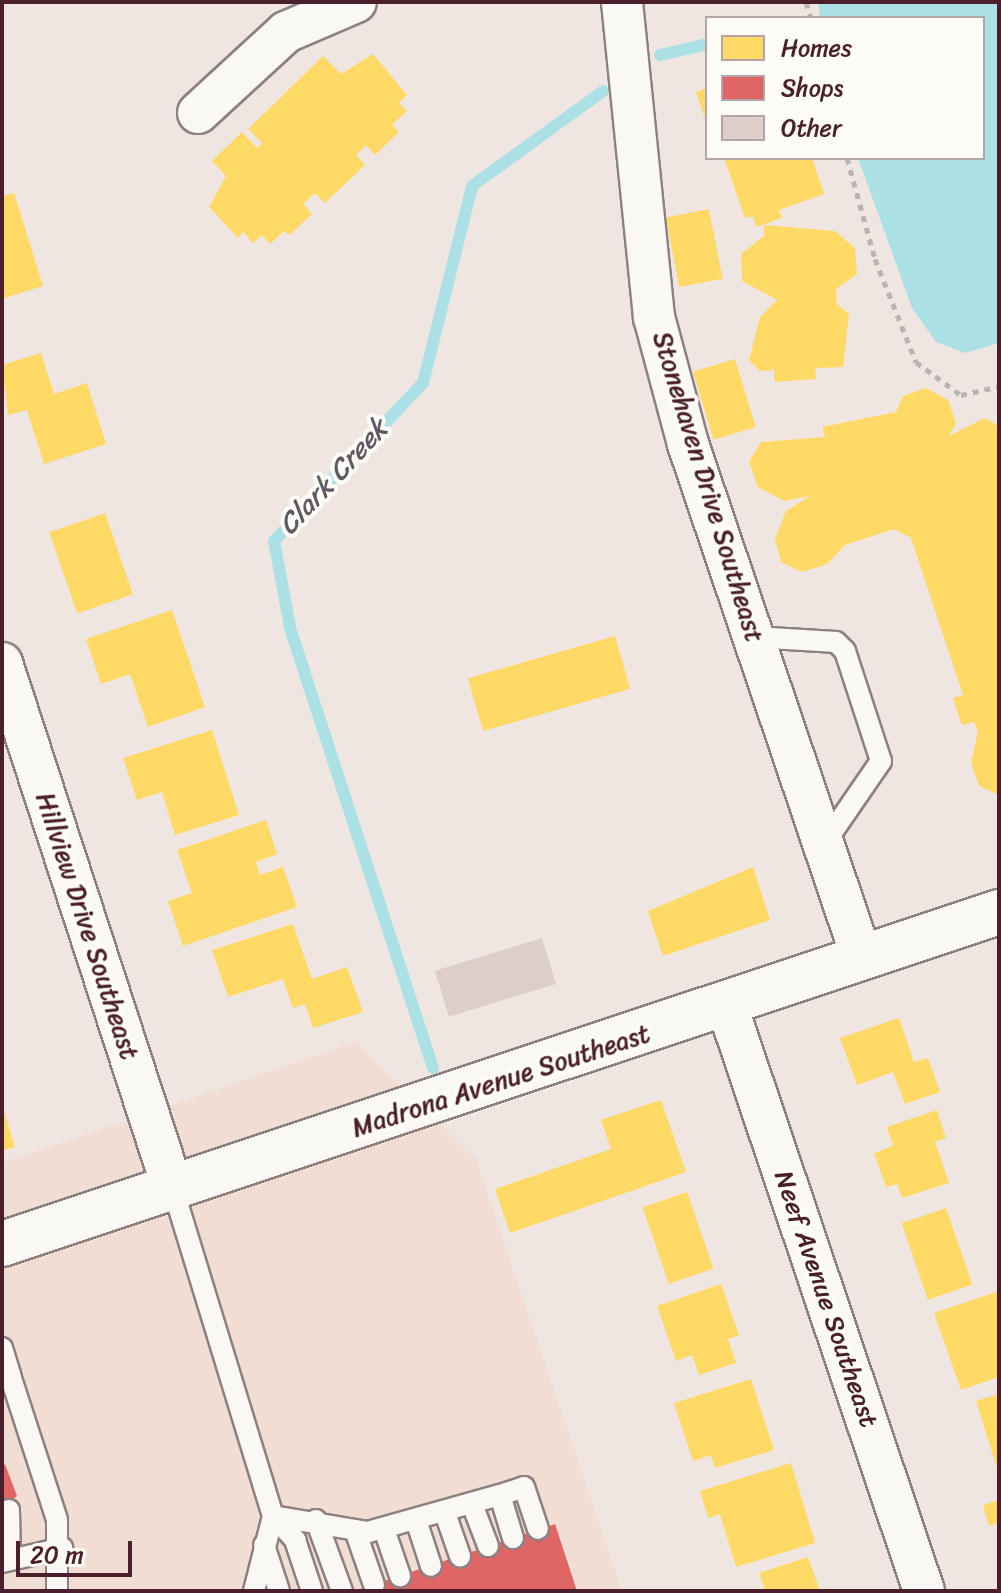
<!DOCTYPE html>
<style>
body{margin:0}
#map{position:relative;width:1001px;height:1593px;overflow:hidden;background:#f0e6e1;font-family:Sriracha,sans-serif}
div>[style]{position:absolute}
.built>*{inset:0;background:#f1ddd3}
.water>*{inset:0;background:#abe1e4}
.homes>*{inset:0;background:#ffd966;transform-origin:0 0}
.shops>*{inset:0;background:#e06666}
.stream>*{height:12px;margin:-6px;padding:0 6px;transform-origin:6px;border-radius:6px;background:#abe1e4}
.building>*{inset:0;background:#ddcec8;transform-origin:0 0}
.path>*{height:5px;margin-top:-2.5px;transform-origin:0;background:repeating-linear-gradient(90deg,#b9b3b2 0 6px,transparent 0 12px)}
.roads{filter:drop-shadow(2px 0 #8d8080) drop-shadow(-2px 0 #8d8080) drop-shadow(0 2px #8d8080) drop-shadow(0 -2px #8d8080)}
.service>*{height:20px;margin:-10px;padding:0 10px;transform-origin:10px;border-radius:10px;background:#f9f8f5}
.minor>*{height:40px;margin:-20px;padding:0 20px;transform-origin:20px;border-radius:20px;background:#f9f8f5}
.secondary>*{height:44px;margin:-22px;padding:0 22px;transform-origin:22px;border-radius:22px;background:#f9f8f5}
span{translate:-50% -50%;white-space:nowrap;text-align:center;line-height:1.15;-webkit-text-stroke:8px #fdfcf7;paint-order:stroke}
.street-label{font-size:26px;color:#4a1f2b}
.water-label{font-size:28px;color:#5e5963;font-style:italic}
.frame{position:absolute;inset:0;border:4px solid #4a1f2b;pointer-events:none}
.legend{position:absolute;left:705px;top:16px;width:280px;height:144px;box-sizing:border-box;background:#fdfcf7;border:2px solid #b5a4a5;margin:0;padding:10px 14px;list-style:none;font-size:24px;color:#4a1f2b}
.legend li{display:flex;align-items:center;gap:16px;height:40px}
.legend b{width:40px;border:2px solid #b5a4a5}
.scale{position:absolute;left:16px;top:1541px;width:116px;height:36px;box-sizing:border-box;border:4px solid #4a1f2b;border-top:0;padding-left:10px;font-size:24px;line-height:28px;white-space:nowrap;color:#4a1f2b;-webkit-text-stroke:6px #fdfcf7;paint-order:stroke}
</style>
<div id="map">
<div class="built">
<i style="clip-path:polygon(356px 1042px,476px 1159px,622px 1591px,2px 1591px,2px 1163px)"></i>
</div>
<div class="water">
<i style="clip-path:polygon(818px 2px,999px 2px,999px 343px,965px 353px,936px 342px,912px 308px,858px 158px,983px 158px,983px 18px,820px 18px)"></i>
</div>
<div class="homes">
<i style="clip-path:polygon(373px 54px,407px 95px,399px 103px,407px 111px,392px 125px,399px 132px,375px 155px,366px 145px,356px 155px,365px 165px,325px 203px,315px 193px,303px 204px,312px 214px,290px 235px,284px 231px,270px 244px,262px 235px,253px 243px,243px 232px,238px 238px,209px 207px,226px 176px,212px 161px,242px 132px,257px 148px,262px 143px,248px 129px,323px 56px,341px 74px)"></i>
<i style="clip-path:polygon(707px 88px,707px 122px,706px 122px,696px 92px)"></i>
<i style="clip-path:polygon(724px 158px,812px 158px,824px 194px,779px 210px,782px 218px,756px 227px,753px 216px,745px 218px)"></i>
<i style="clip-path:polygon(14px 193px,43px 286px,2px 299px,2px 196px)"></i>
<i style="left:709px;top:209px;width:71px;height:44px;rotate:79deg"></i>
<i style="clip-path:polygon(764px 225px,835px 231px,855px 248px,857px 274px,836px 289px,837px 304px,849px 314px,843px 367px,815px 368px,816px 379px,774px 382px,774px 370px,760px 371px,749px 360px,760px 317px,777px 300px,742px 281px,741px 254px,764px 236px)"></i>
<i style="clip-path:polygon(41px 353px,54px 394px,87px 383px,106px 444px,44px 464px,27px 410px,8px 415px,2px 365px)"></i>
<i style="left:735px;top:359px;width:71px;height:44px;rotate:73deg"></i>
<i style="clip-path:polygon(926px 388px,948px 400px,956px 423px,949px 436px,985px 418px,999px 426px,999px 795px,979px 786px,971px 763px,978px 731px,974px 722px,962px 725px,953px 698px,963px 695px,911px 538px,894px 529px,845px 545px,827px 564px,802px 572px,781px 562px,775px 539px,786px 511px,810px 496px,784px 501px,758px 487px,749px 462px,761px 442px,825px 437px,822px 427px,896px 412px,903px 396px)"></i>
<i style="left:105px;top:513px;width:86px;height:59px;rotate:71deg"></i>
<i style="clip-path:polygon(172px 610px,205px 707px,148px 727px,130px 674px,101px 684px,86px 639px)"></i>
<i style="left:615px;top:636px;width:55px;height:153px;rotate:74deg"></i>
<i style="clip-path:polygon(212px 730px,239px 815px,175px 835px,162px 792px,137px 800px,123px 758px)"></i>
<i style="clip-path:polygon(266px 820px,277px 854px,256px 862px,260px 875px,283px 867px,297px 907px,183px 946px,168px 901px,192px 893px,177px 850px)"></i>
<i style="clip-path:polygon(753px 867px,770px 920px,663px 956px,648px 911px)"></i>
<i style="clip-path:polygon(293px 924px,312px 979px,347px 967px,363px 1012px,313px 1028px,305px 1004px,293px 1008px,283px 979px,228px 997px,212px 950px)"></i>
<i style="clip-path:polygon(899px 1018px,914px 1062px,928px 1058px,940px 1092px,905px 1104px,893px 1072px,857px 1085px,840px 1038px)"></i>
<i style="clip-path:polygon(661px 1100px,686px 1172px,510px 1233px,495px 1189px,611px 1149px,601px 1120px)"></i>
<i style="clip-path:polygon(3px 1108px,15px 1147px,2px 1151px,2px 1109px)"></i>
<i style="clip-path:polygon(937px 1110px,946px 1138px,935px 1142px,949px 1183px,902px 1198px,897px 1184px,886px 1187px,874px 1153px,893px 1146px,887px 1127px)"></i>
<i style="left:687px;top:1192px;width:81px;height:47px;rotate:71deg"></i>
<i style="left:946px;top:1208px;width:81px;height:47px;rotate:71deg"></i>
<i style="clip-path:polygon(721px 1284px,739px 1335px,728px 1339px,736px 1363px,699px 1375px,692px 1355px,676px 1361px,657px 1306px)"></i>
<i style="clip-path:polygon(999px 1291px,999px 1377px,961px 1390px,934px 1313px)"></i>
<i style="clip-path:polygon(751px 1379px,774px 1450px,715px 1468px,711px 1455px,693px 1461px,674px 1403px)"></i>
<i style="clip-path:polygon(999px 1394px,999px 1471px,998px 1471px,976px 1401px)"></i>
<i style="clip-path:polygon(791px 1463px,815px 1543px,736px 1567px,720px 1514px,708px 1518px,700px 1491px)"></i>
<i style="clip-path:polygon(999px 1500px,999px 1523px,989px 1526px,983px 1505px)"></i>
<i style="clip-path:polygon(808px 1557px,820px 1591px,765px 1591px,759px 1573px)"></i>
</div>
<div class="shops">
<i style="clip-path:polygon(5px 1464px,17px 1496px,2px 1509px,2px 1467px)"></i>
<i style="clip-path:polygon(555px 1524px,577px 1591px,358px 1591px,357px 1590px)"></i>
</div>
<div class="stream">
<i style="left:660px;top:55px;width:48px;rotate:-13.2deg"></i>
<i style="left:433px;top:1068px;width:464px;rotate:-108deg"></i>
<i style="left:290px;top:627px;width:87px;rotate:-100.5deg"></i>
<i style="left:274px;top:541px;width:217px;rotate:-46.7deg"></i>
<i style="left:423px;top:383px;width:203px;rotate:-76deg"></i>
<i style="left:472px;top:186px;width:162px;rotate:-35.9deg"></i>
</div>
<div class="building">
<i style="left:542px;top:938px;width:48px;height:112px;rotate:73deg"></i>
</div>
<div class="path">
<i style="left:806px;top:2px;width:17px;rotate:73deg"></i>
<i style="left:847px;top:158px;width:105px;rotate:74.5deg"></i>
<i style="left:875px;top:259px;width:111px;rotate:68.3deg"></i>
<i style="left:916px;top:362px;width:56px;rotate:36.3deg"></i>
<i style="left:961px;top:395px;width:39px;rotate:-13deg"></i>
</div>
<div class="roads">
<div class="service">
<i style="left:754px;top:637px;width:82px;rotate:3.5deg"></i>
<i style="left:836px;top:642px;width:13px;rotate:45deg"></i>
<i style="left:845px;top:651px;width:116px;rotate:71.9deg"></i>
<i style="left:881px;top:761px;width:101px;rotate:124.5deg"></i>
<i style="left:173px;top:1189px;width:342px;rotate:73deg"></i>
<i style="left:273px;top:1516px;width:33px;rotate:47deg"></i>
<i style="left:295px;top:1540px;width:54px;rotate:71.6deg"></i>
<i style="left:2px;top:1348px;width:28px;rotate:73deg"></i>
<i style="left:2px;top:1378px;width:9px;rotate:-21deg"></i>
<i style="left:10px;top:1375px;width:152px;rotate:72deg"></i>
<i style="left:57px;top:1520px;width:71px;rotate:90deg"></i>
<i style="left:500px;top:1495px;width:25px;rotate:-18deg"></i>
<i style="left:524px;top:1487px;width:44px;rotate:71.6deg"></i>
<i style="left:472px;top:1504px;width:45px;rotate:69.1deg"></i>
<i style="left:9px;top:1510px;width:50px;rotate:88.9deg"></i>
<i style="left:445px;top:1513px;width:46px;rotate:70.8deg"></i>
<i style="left:273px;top:1516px;width:96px;rotate:9.6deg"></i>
<i style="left:368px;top:1532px;width:137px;rotate:-15.7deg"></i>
<i style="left:500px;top:1495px;width:45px;rotate:73.2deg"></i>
<i style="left:316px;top:1520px;width:76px;rotate:69.9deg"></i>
<i style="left:417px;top:1523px;width:45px;rotate:72deg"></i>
<i style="left:384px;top:1529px;width:50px;rotate:71.2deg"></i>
<i style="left:355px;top:1530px;width:58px;rotate:70.9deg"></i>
<i style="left:264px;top:1545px;width:48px;rotate:71.9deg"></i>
<i style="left:2px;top:1562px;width:62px;rotate:-13.1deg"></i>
<i style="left:254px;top:1591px;width:77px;rotate:-75.8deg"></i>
</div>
<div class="minor">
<i style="left:622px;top:2px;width:317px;rotate:84.2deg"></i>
<i style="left:654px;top:317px;width:131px;rotate:75deg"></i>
<i style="left:688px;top:444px;width:543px;rotate:71.3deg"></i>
<i style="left:198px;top:113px;width:120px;rotate:-42.6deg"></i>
<i style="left:286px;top:32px;width:76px;rotate:-23.2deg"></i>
<i style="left:2px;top:663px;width:553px;rotate:71.99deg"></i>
<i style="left:727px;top:1006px;width:617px;rotate:71.39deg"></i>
</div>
<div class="secondary">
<i style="left:2px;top:1244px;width:1051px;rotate:-18.42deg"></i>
</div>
</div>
<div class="street-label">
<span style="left:708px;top:487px;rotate:73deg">Stonehaven Drive Southeast</span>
<span style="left:87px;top:926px;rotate:72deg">Hillview Drive Southeast</span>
<span style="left:501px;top:1081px;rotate:-18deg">Madrona Avenue Southeast</span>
<span style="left:826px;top:1299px;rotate:71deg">Neef Avenue Southeast</span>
</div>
<div class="water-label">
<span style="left:333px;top:477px;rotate:-47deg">Clark Creek</span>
</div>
<div class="frame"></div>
<ul class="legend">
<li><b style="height:22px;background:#ffd966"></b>Homes</li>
<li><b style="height:22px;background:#e06666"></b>Shops</li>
<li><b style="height:22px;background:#ddcec8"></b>Other</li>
</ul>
<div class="scale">20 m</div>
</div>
